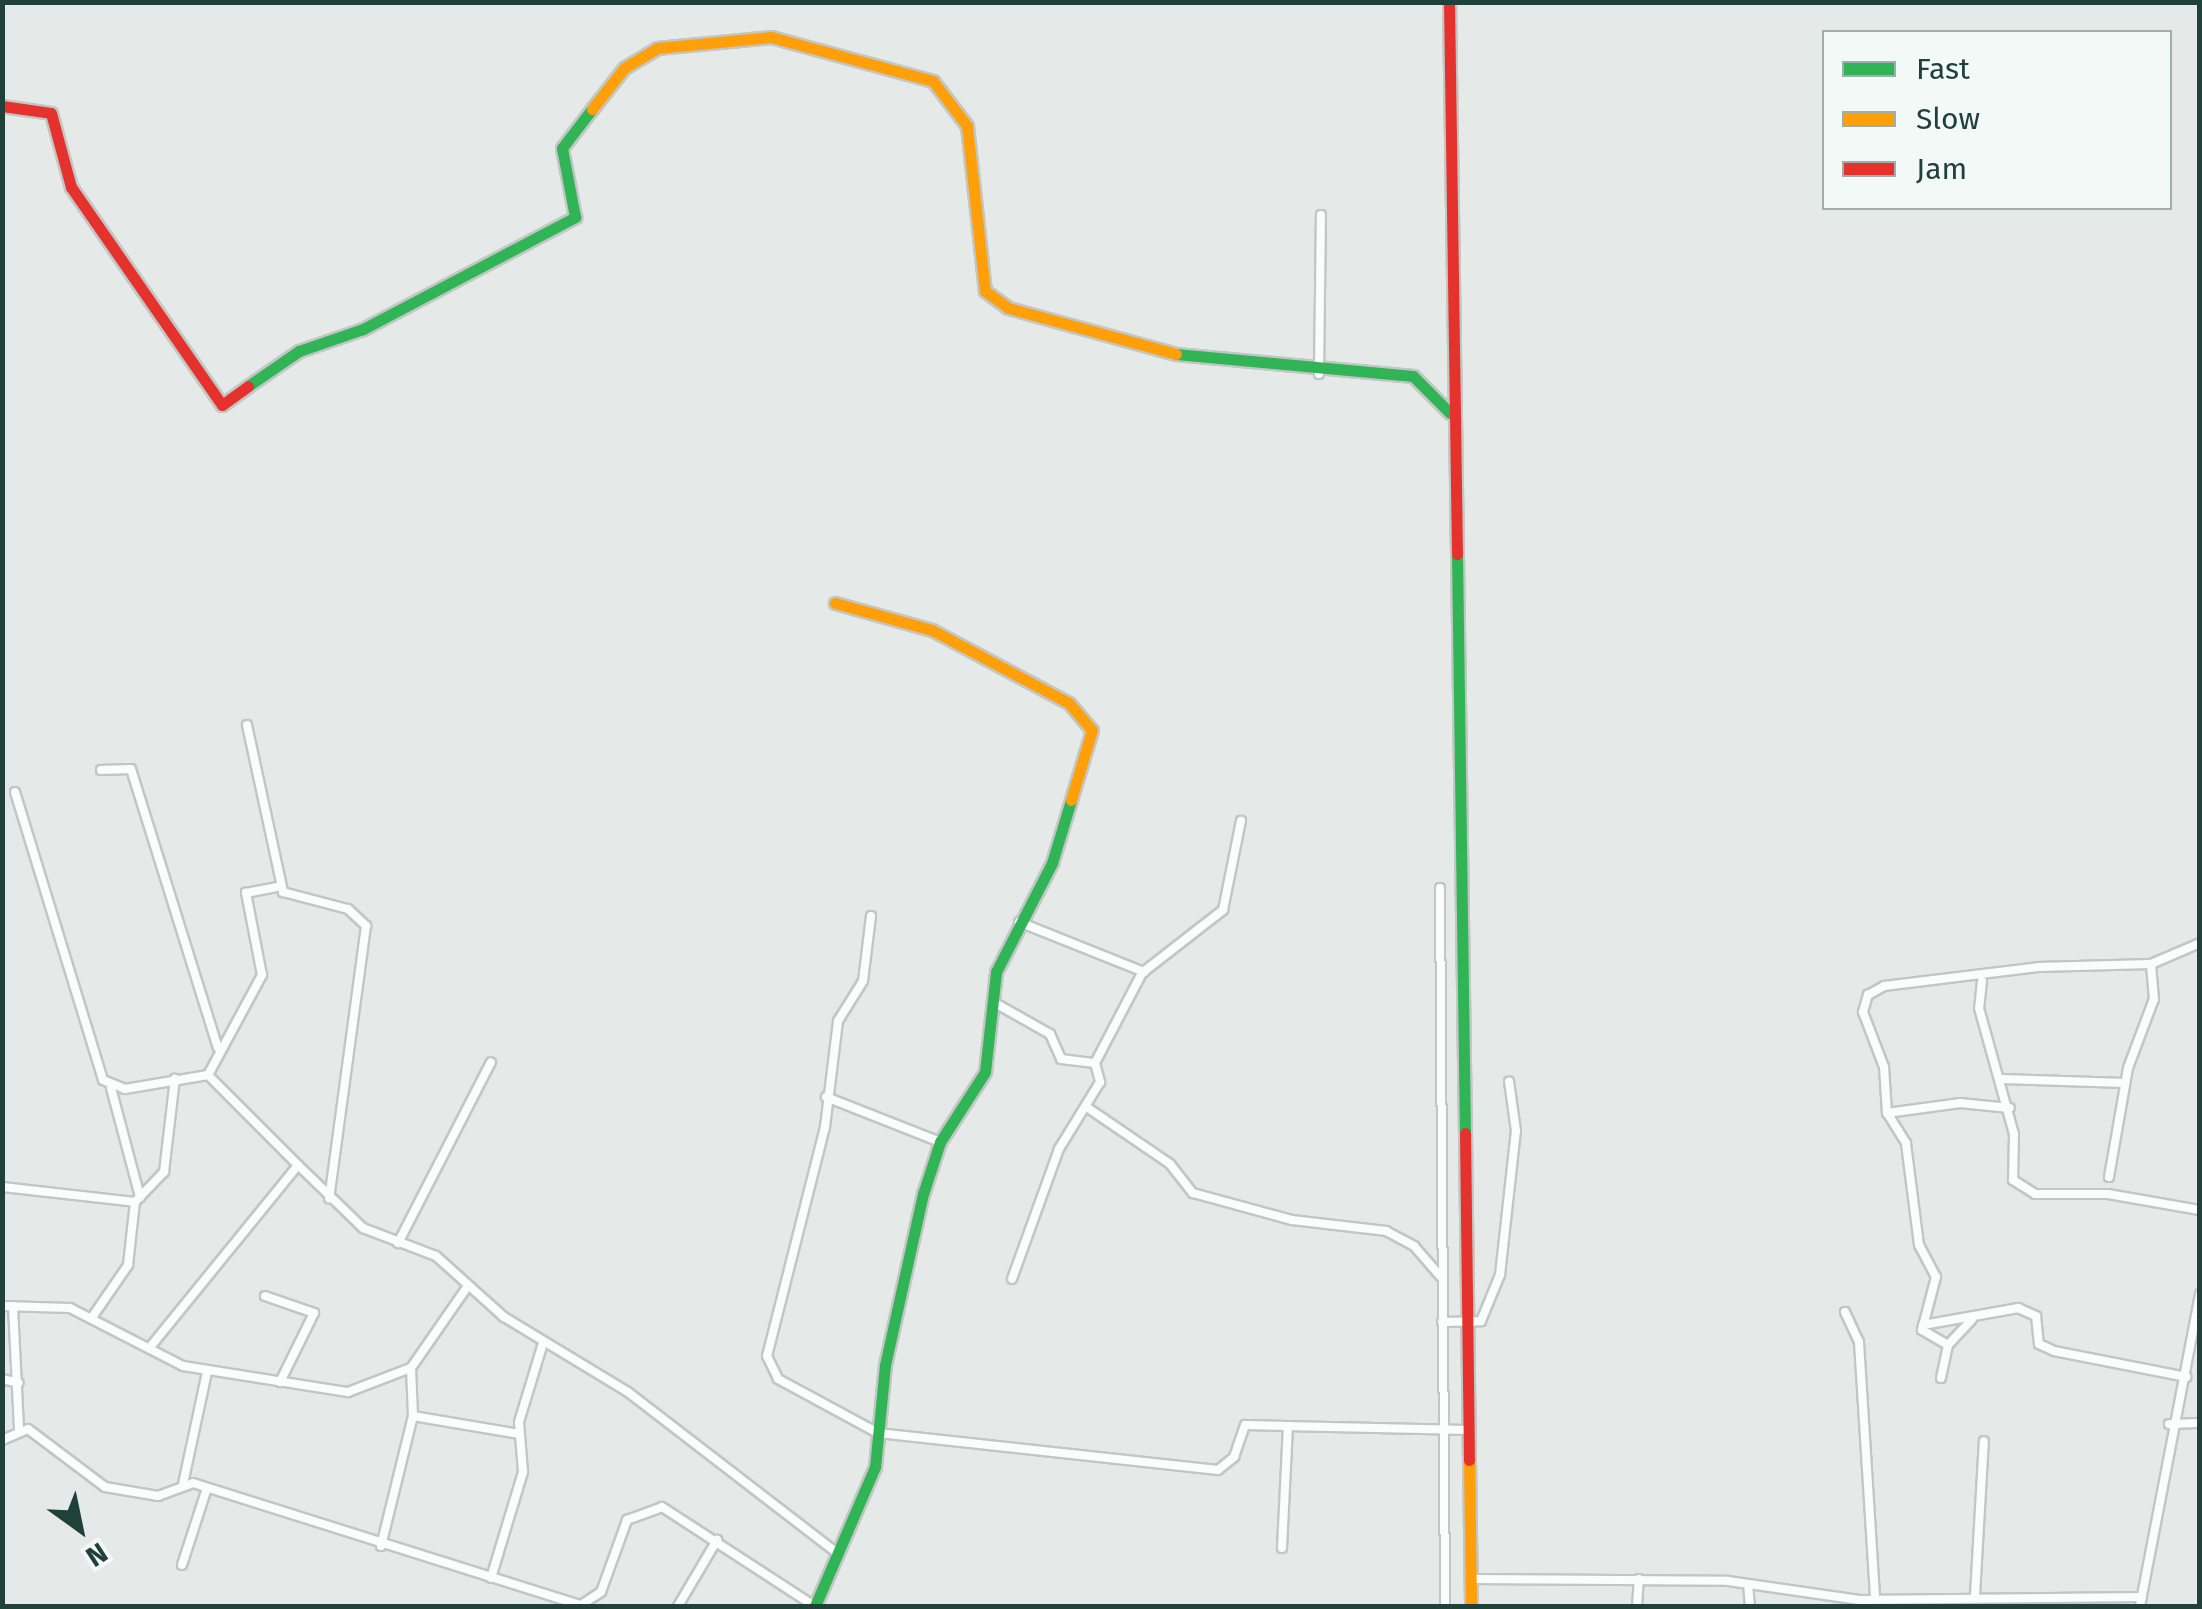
<!DOCTYPE html>
<style>
body{margin:0}
#map{position:relative;width:2202px;height:1609px;overflow:hidden;background:#e5eae8;font-family:"Fira Sans",sans-serif}
div>[style]{position:absolute}
.roads{filter:drop-shadow(2px 0 #c2c7c5) drop-shadow(-2px 0 #c2c7c5) drop-shadow(0 2px #c2c7c5) drop-shadow(0 -2px #c2c7c5)}
.street>*{height:8px;margin:-4px;padding:0 4px;transform-origin:4px;border-radius:4px;background:#fbfcfc}
.fast>*{height:11px;margin:-5.5px;padding:0 5.5px;transform-origin:5.5px;border-radius:5.5px;background:#30b455}
.slow>*{height:11px;margin:-5.5px;padding:0 5.5px;transform-origin:5.5px;border-radius:5.5px;background:#ff9f0a}
.jam>*{height:11px;margin:-5.5px;padding:0 5.5px;transform-origin:5.5px;border-radius:5.5px;background:#e5322d}
span{translate:-50% -50%;white-space:nowrap;text-align:center;line-height:1.15;-webkit-text-stroke:9px #f2f9f6;paint-order:stroke}
.frame{position:absolute;inset:0;border:5px solid #20403a;pointer-events:none}
.legend{position:absolute;left:1822px;top:30px;width:350px;height:180px;box-sizing:border-box;background:#f2f9f6;border:2px solid #9eafab;margin:0;padding:12px 18px;list-style:none;font-size:30px;color:#20403a}
.legend li{display:flex;align-items:center;gap:20px;height:50px}
.legend b{width:50px;border:2px solid #9eafab}
.north{position:absolute;left:30px;top:1479px;width:100px;height:100px;-webkit-text-stroke:8px #f2f9f6;paint-order:stroke;rotate:147deg;font-size:28px;font-weight:700;line-height:40px;text-align:center;color:#20403a}
.north::after{content:'';display:block;margin:auto;width:35px;height:45px;background:#20403a;clip-path:polygon(50% 0,100% 100%,50% 72%,0 100%)}
</style>
<div id="map">
<div class="roads">
<div class="street">
<i style="left:1319px;top:374px;width:159px;rotate:-89.3deg"></i>
<i style="left:247px;top:725px;width:171px;rotate:77.8deg"></i>
<i style="left:283px;top:892px;width:67px;rotate:14.7deg"></i>
<i style="left:348px;top:909px;width:25px;rotate:43deg"></i>
<i style="left:366px;top:926px;width:275px;rotate:97.7deg"></i>
<i style="left:101px;top:770px;width:30px;rotate:-2deg"></i>
<i style="left:131px;top:769px;width:292px;rotate:72.7deg"></i>
<i style="left:15px;top:792px;width:301px;rotate:73deg"></i>
<i style="left:103px;top:1080px;width:24px;rotate:22deg"></i>
<i style="left:125px;top:1089px;width:84px;rotate:-9.6deg"></i>
<i style="left:208px;top:1075px;width:127px;rotate:45deg"></i>
<i style="left:1440px;top:888px;width:718px;rotate:89.6deg"></i>
<i style="left:871px;top:916px;width:65px;rotate:97deg"></i>
<i style="left:863px;top:981px;width:47px;rotate:122deg"></i>
<i style="left:838px;top:1021px;width:107px;rotate:97deg"></i>
<i style="left:825px;top:1127px;width:236px;rotate:104.2deg"></i>
<i style="left:767px;top:1356px;width:25px;rotate:64deg"></i>
<i style="left:778px;top:1379px;width:114px;rotate:28.4deg"></i>
<i style="left:878px;top:1433px;width:342px;rotate:6.2deg"></i>
<i style="left:1218px;top:1470px;width:21px;rotate:-39deg"></i>
<i style="left:1234px;top:1457px;width:34px;rotate:-71deg"></i>
<i style="left:1245px;top:1425px;width:43px;rotate:1.3deg"></i>
<i style="left:1019px;top:922px;width:135px;rotate:21.8deg"></i>
<i style="left:1982px;top:981px;width:27px;rotate:96deg"></i>
<i style="left:1979px;top:1008px;width:131px;rotate:74.5deg"></i>
<i style="left:2014px;top:1134px;width:46px;rotate:91.2deg"></i>
<i style="left:2013px;top:1180px;width:26px;rotate:32deg"></i>
<i style="left:2035px;top:1194px;width:73px"></i>
<i style="left:2108px;top:1194px;width:93px;rotate:9.9deg"></i>
<i style="left:995px;top:1003px;width:63px;rotate:29.4deg"></i>
<i style="left:1050px;top:1034px;width:27px;rotate:66deg"></i>
<i style="left:1061px;top:1059px;width:34px;rotate:7deg"></i>
<i style="left:1095px;top:1063px;width:20px;rotate:75deg"></i>
<i style="left:1100px;top:1082px;width:79px;rotate:121.5deg"></i>
<i style="left:1059px;top:1149px;width:138px;rotate:109.9deg"></i>
<i style="left:1095px;top:1063px;width:102px;rotate:-62.4deg"></i>
<i style="left:1142px;top:973px;width:103px;rotate:-37.9deg"></i>
<i style="left:1223px;top:910px;width:91px;rotate:-78.6deg"></i>
<i style="left:208px;top:1075px;width:114px;rotate:-61.6deg"></i>
<i style="left:262px;top:975px;width:84px;rotate:-101deg"></i>
<i style="left:246px;top:893px;width:36px;rotate:-11deg"></i>
<i style="left:2002px;top:1079px;width:123px;rotate:1.9deg"></i>
<i style="left:111px;top:1088px;width:113px;rotate:75.1deg"></i>
<i style="left:826px;top:1097px;width:123px;rotate:21.5deg"></i>
<i style="left:1088px;top:1108px;width:99px;rotate:34.3deg"></i>
<i style="left:1170px;top:1164px;width:37px;rotate:52deg"></i>
<i style="left:1193px;top:1193px;width:103px;rotate:15.3deg"></i>
<i style="left:1292px;top:1220px;width:95px;rotate:6.7deg"></i>
<i style="left:1386px;top:1231px;width:32px;rotate:28deg"></i>
<i style="left:1414px;top:1246px;width:40px;rotate:49deg"></i>
<i style="left:1887px;top:1113px;width:74px;rotate:-7.8deg"></i>
<i style="left:1960px;top:1103px;width:50px;rotate:5.7deg"></i>
<i style="left:2109px;top:1177px;width:111px;rotate:-80.1deg"></i>
<i style="left:2128px;top:1068px;width:74px;rotate:-69.4deg"></i>
<i style="left:2154px;top:999px;width:35px;rotate:-95deg"></i>
<i style="left:2px;top:1187px;width:134px;rotate:6.4deg"></i>
<i style="left:398px;top:1243px;width:203px;rotate:-62.8deg"></i>
<i style="left:265px;top:1296px;width:52px;rotate:19.1deg"></i>
<i style="left:314px;top:1313px;width:77px;rotate:116.2deg"></i>
<i style="left:2px;top:1306px;width:68px;rotate:1.7deg"></i>
<i style="left:70px;top:1308px;width:127px;rotate:27.2deg"></i>
<i style="left:183px;top:1366px;width:167px;rotate:9deg"></i>
<i style="left:348px;top:1392px;width:67px;rotate:-20.9deg"></i>
<i style="left:411px;top:1368px;width:98px;rotate:-55.3deg"></i>
<i style="left:13px;top:1306px;width:123px;rotate:87.2deg"></i>
<i style="left:1845px;top:1312px;width:33px;rotate:65deg"></i>
<i style="left:1859px;top:1342px;width:257px;rotate:86.4deg"></i>
<i style="left:93px;top:1316px;width:62px;rotate:-55.5deg"></i>
<i style="left:128px;top:1265px;width:63px;rotate:-83.7deg"></i>
<i style="left:135px;top:1202px;width:42px;rotate:-46deg"></i>
<i style="left:164px;top:1172px;width:94px;rotate:-83.3deg"></i>
<i style="left:1442px;top:1322px;width:39px;rotate:-1deg"></i>
<i style="left:1481px;top:1321px;width:50px;rotate:-67.6deg"></i>
<i style="left:1500px;top:1275px;width:145px;rotate:-83.7deg"></i>
<i style="left:1516px;top:1131px;width:50px;rotate:-98deg"></i>
<i style="left:1923px;top:1325px;width:97px;rotate:-10.1deg"></i>
<i style="left:2018px;top:1308px;width:20px;rotate:24deg"></i>
<i style="left:2036px;top:1316px;width:28px;rotate:84deg"></i>
<i style="left:2039px;top:1344px;width:17px;rotate:25deg"></i>
<i style="left:2054px;top:1351px;width:135px;rotate:11.1deg"></i>
<i style="left:1948px;top:1345px;width:35px;rotate:-47deg"></i>
<i style="left:151px;top:1346px;width:233px;rotate:-50.9deg"></i>
<i style="left:298px;top:1165px;width:91px;rotate:44.1deg"></i>
<i style="left:363px;top:1228px;width:78px;rotate:21deg"></i>
<i style="left:436px;top:1256px;width:91px;rotate:41.9deg"></i>
<i style="left:504px;top:1317px;width:145px;rotate:31.2deg"></i>
<i style="left:628px;top:1392px;width:265px;rotate:37.6deg"></i>
<i style="left:1941px;top:1378px;width:34px;rotate:-78deg"></i>
<i style="left:1948px;top:1345px;width:30px;rotate:-150deg"></i>
<i style="left:1922px;top:1330px;width:55px;rotate:-75.2deg"></i>
<i style="left:1936px;top:1277px;width:36px;rotate:-118deg"></i>
<i style="left:1919px;top:1245px;width:103px;rotate:-97.3deg"></i>
<i style="left:1906px;top:1143px;width:36px;rotate:-122deg"></i>
<i style="left:1887px;top:1113px;width:46px;rotate:-93.7deg"></i>
<i style="left:1884px;top:1067px;width:59px;rotate:-110.9deg"></i>
<i style="left:1863px;top:1012px;width:18px;rotate:-74deg"></i>
<i style="left:1868px;top:995px;width:18px;rotate:-29deg"></i>
<i style="left:1884px;top:986px;width:155px;rotate:-7deg"></i>
<i style="left:2038px;top:967px;width:113px;rotate:-1.5deg"></i>
<i style="left:2151px;top:964px;width:53px;rotate:-23.2deg"></i>
<i style="left:2px;top:1379px;width:17px;rotate:13deg"></i>
<i style="left:413px;top:1416px;width:108px;rotate:9.6deg"></i>
<i style="left:2169px;top:1424px;width:31px;rotate:-2deg"></i>
<i style="left:2px;top:1440px;width:28px;rotate:-23deg"></i>
<i style="left:28px;top:1429px;width:96px;rotate:37deg"></i>
<i style="left:105px;top:1487px;width:54px;rotate:9.6deg"></i>
<i style="left:158px;top:1496px;width:37px;rotate:-20deg"></i>
<i style="left:193px;top:1483px;width:407px;rotate:17.5deg"></i>
<i style="left:581px;top:1605px;width:24px;rotate:-33deg"></i>
<i style="left:601px;top:1592px;width:77px;rotate:-70.1deg"></i>
<i style="left:627px;top:1520px;width:37px;rotate:-20deg"></i>
<i style="left:662px;top:1507px;width:180px;rotate:33deg"></i>
<i style="left:183px;top:1484px;width:115px;rotate:-77.9deg"></i>
<i style="left:381px;top:1546px;width:134px;rotate:-76.2deg"></i>
<i style="left:413px;top:1416px;width:48px;rotate:-92.4deg"></i>
<i style="left:1282px;top:1548px;width:122px;rotate:-87.2deg"></i>
<i style="left:1288px;top:1426px;width:176px;rotate:1.3deg"></i>
<i style="left:182px;top:1565px;width:81px;rotate:-72deg"></i>
<i style="left:491px;top:1578px;width:111px;rotate:-73.2deg"></i>
<i style="left:523px;top:1472px;width:50px;rotate:-94.6deg"></i>
<i style="left:519px;top:1422px;width:83px;rotate:-73.1deg"></i>
<i style="left:1472px;top:1579px;width:256px;rotate:0.4deg"></i>
<i style="left:1728px;top:1581px;width:133px;rotate:8.2deg"></i>
<i style="left:1860px;top:1600px;width:282px;rotate:-0.6deg"></i>
<i style="left:1748px;top:1584px;width:22px;rotate:85deg"></i>
<i style="left:1975px;top:1595px;width:154px;rotate:-86.7deg"></i>
<i style="left:678px;top:1606px;width:77px;rotate:-59.4deg"></i>
<i style="left:1637px;top:1606px;width:27px;rotate:-86deg"></i>
<i style="left:2140px;top:1606px;width:318px;rotate:-79.1deg"></i>
</div>
<div class="fast">
<i style="left:1176px;top:354px;width:238px;rotate:5.3deg"></i>
<i style="left:1413px;top:376px;width:52px;rotate:45deg"></i>
<i style="left:248px;top:386px;width:62px;rotate:-34.5deg"></i>
<i style="left:299px;top:351px;width:68px;rotate:-19deg"></i>
<i style="left:363px;top:329px;width:240px;rotate:-27.8deg"></i>
<i style="left:575px;top:217px;width:70px;rotate:-100.7deg"></i>
<i style="left:562px;top:148px;width:49px;rotate:-52.4deg"></i>
<i style="left:1457px;top:554px;width:579px;rotate:89.21deg"></i>
<i style="left:815px;top:1606px;width:151px;rotate:-66.7deg"></i>
<i style="left:875px;top:1467px;width:102px;rotate:-84.4deg"></i>
<i style="left:885px;top:1365px;width:175px;rotate:-77.5deg"></i>
<i style="left:923px;top:1194px;width:55px;rotate:-71.9deg"></i>
<i style="left:940px;top:1142px;width:83px;rotate:-57.3deg"></i>
<i style="left:985px;top:1072px;width:101px;rotate:-83.7deg"></i>
<i style="left:996px;top:972px;width:123px;rotate:-62.8deg"></i>
<i style="left:1052px;top:863px;width:66px;rotate:-73.2deg"></i>
</div>
<div class="slow">
<i style="left:592px;top:109px;width:52px;rotate:-52deg"></i>
<i style="left:624px;top:68px;width:39px;rotate:-31deg"></i>
<i style="left:657px;top:48px;width:115px;rotate:-5.5deg"></i>
<i style="left:771px;top:37px;width:168px;rotate:15.2deg"></i>
<i style="left:933px;top:81px;width:56px;rotate:52.9deg"></i>
<i style="left:967px;top:126px;width:166px;rotate:83.8deg"></i>
<i style="left:985px;top:291px;width:29px;rotate:36deg"></i>
<i style="left:1008px;top:308px;width:174px;rotate:15.3deg"></i>
<i style="left:835px;top:603px;width:101px;rotate:15.6deg"></i>
<i style="left:932px;top:630px;width:155px;rotate:28.1deg"></i>
<i style="left:1069px;top:703px;width:35px;rotate:50deg"></i>
<i style="left:1092px;top:730px;width:73px;rotate:106.7deg"></i>
<i style="left:1469px;top:1460px;width:146px;rotate:89.2deg"></i>
</div>
<div class="jam">
<i style="left:1449px;top:2px;width:552px;rotate:89.17deg"></i>
<i style="left:2px;top:106px;width:49px;rotate:8.1deg"></i>
<i style="left:51px;top:113px;width:77px;rotate:74.9deg"></i>
<i style="left:71px;top:187px;width:265px;rotate:55.3deg"></i>
<i style="left:222px;top:405px;width:32px;rotate:-36deg"></i>
<i style="left:1465px;top:1133px;width:327px;rotate:89.3deg"></i>
</div>
</div>
<div class="frame"></div>
<ul class="legend">
<li><b style="height:12px;background:#30b455"></b>Fast</li>
<li><b style="height:12px;background:#ff9f0a"></b>Slow</li>
<li><b style="height:12px;background:#e5322d"></b>Jam</li>
</ul>
<div class="north">N</div>
</div>
